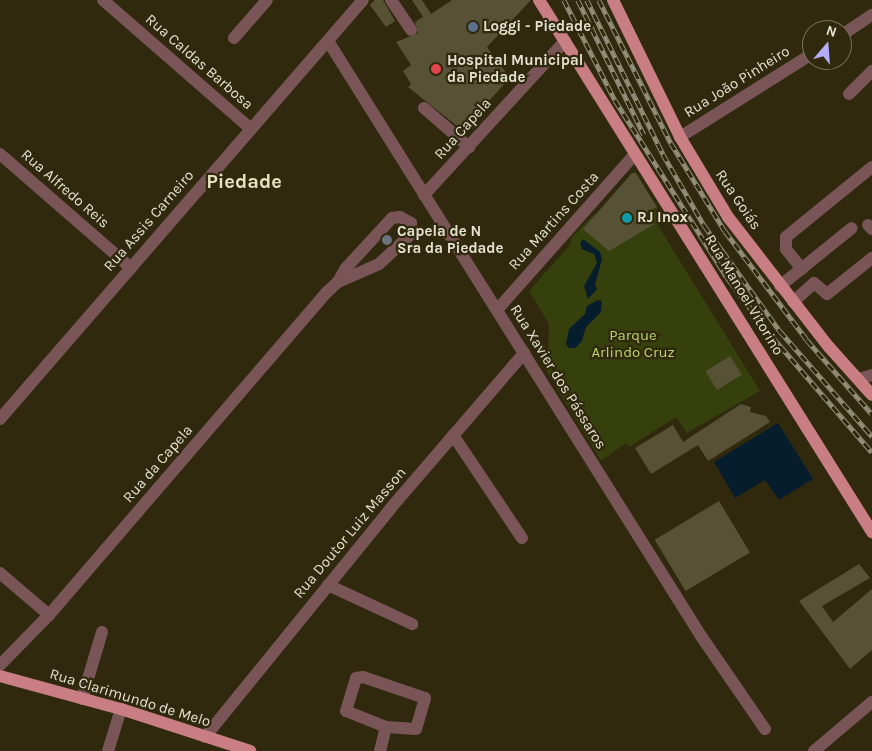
<!DOCTYPE html>
<meta charset="utf-8">
<style>
body{margin:0}
#map{position:relative;width:872px;height:751px;overflow:hidden;background:#30290e;font-family:Karla,sans-serif}
div>[style]{position:absolute}
.green>*{inset:0;background:#35400c}
.water>*{inset:0;background:#061d2e}
.building>*{inset:0;background:#575135;transform-origin:0 0}
.minor>*{height:12px;margin:-6px;padding:0 6px;transform-origin:6px;border-radius:6px;background:#795557}
.major>*{height:12px;margin:-6px;padding:0 6px;transform-origin:6px;border-radius:6px;background:#c87e83}
.rail>*{height:4.5px;margin-top:-2.25px;transform-origin:0;background:repeating-linear-gradient(90deg,#30290e 0 8px,#95907b 0 16px);box-sizing:border-box;border-block:1px solid #95907b}
.dots>*{width:14px;height:14px;translate:-50% -50%;box-sizing:border-box;border:2px solid #30290e;border-radius:50%}
span{translate:-50% -50%;white-space:nowrap;text-align:center;line-height:1.15;-webkit-text-stroke:4.5px #30290e;paint-order:stroke}
.poi-label{font-size:15px;color:#e5e2d2;font-weight:700}
.left{translate:0 -50%;text-align:left}
.street-label{font-size:15px;color:#e5e2d2}
.park-label{font-size:15px;color:#b9d467}
.district-label{font-size:20px;color:#e8e1c1;font-weight:700}
.north{position:absolute;left:802px;top:20px;width:50px;height:50px;box-sizing:border-box;background:#30290e;border:1px solid #78735c;border-radius:50%;rotate:18deg;font-size:14px;font-weight:700;line-height:20px;text-align:center;color:#e5e2d2}
.north::after{content:'';display:block;margin:auto;width:18px;height:22px;background:#b5acf8;clip-path:polygon(50% 0,100% 100%,50% 72%,0 100%)}
</style>
<div id="map">
<div class="green">
<i style="clip-path:polygon(657px 207px,659px 227px,760px 391px,687px 433px,676px 417px,629px 447px,626px 443px,601px 461px,541px 362px,548px 358px,549px 324px,529px 291px,570px 245px,571px 238px,596px 213px,612px 234px)"></i>
</div>
<div class="water">
<i style="clip-path:polygon(583px 239px,600px 252px,602px 259px,595px 285px,597px 289px,588px 299px,584px 286px,597px 263px,594px 254px,582px 249px,580px 243px)"></i>
<i style="clip-path:polygon(598px 300px,602px 301px,601px 312px,586px 327px,582px 341px,575px 348px,569px 348px,566px 344px,569px 329px,585px 314px,587px 306px)"></i>
<i style="clip-path:polygon(778px 423px,813px 479px,779px 500px,765px 480px,735px 498px,714px 462px)"></i>
</div>
<div class="building">
<i style="clip-path:polygon(375px 0,383px 0,395px 21px,386px 27px,370px 5px)"></i>
<i style="clip-path:polygon(412px 0,422px 0,431px 14px,452px 0,531px 0,487px 47px,510px 78px,462px 130px,408px 87px,411px 84px,403px 71px,411px 65px,396px 42px,418px 33px,415px 22px,423px 17px)"></i>
<i style="clip-path:polygon(632px 173px,636px 173px,657px 207px,646px 213px,653px 225px,609px 251px,583px 229px)"></i>
<i style="left:730px;top:356px;width:22px;height:29px;rotate:58deg"></i>
<i style="clip-path:polygon(741px 404px,751px 407px,750px 412px,766px 416px,770px 422px,708px 461px,698px 445px,651px 474px,635px 448px,673px 425px,683px 442px)"></i>
<i style="left:719px;top:501px;width:60px;height:75px;rotate:59deg"></i>
<i style="clip-path:polygon(859px 564px,870px 578px,822px 606px,833px 622px,872px 589px,872px 650px,850px 669px,799px 601px)"></i>
</div>
<div class="minor">
<i style="left:103px;top:0;width:196px;rotate:41.1deg"></i>
<i style="left:391px;top:0;width:36px;rotate:56deg"></i>
<i style="left:842px;top:35px;width:36px;rotate:-34deg"></i>
<i style="left:234px;top:38px;width:50px;rotate:-49deg"></i>
<i style="left:328px;top:41px;width:702px;rotate:57.92deg"></i>
<i style="left:701px;top:636px;width:113px;rotate:55.5deg"></i>
<i style="left:849px;top:94px;width:33px;rotate:-45deg"></i>
<i style="left:424px;top:108px;width:60px;rotate:40.9deg"></i>
<i style="left:680px;top:137px;width:156px;rotate:-32.2deg"></i>
<i style="left:0;top:154px;width:174px;rotate:41deg"></i>
<i style="left:424px;top:195px;width:209px;rotate:-47.5deg"></i>
<i style="left:868px;top:225px;width:6px;rotate:45deg"></i>
<i style="left:802px;top:269px;width:26px;rotate:-129deg"></i>
<i style="left:786px;top:249px;width:12px;rotate:-90deg"></i>
<i style="left:786px;top:237px;width:111px;rotate:-39.1deg"></i>
<i style="left:780px;top:286px;width:92px;rotate:-38.9deg"></i>
<i style="left:793px;top:302px;width:28px;rotate:-42deg"></i>
<i style="left:814px;top:283px;width:17px;rotate:40deg"></i>
<i style="left:827px;top:294px;width:58px;rotate:-38.7deg"></i>
<i style="left:497px;top:310px;width:208px;rotate:-48.5deg"></i>
<i style="left:859px;top:379px;width:14px;rotate:-17deg"></i>
<i style="left:0;top:419px;width:554px;rotate:-49.1deg"></i>
<i style="left:453px;top:435px;width:124px;rotate:56.2deg"></i>
<i style="left:0;top:573px;width:65px;rotate:40.6deg"></i>
<i style="left:328px;top:585px;width:93px;rotate:24.9deg"></i>
<i style="left:0;top:665px;width:70px;rotate:-45.6deg"></i>
<i style="left:49px;top:615px;width:425px;rotate:-49.3deg"></i>
<i style="left:326px;top:293px;width:16px;rotate:-43deg"></i>
<i style="left:338px;top:282px;width:45px;rotate:-23.7deg"></i>
<i style="left:379px;top:264px;width:42px;rotate:-43.1deg"></i>
<i style="left:410px;top:235px;width:12px;rotate:-85deg"></i>
<i style="left:411px;top:223px;width:13px;rotate:-151deg"></i>
<i style="left:400px;top:217px;width:8px;rotate:173deg"></i>
<i style="left:392px;top:218px;width:68px;rotate:132.6deg"></i>
<i style="left:346px;top:268px;width:16px;rotate:120deg"></i>
<i style="left:363px;top:677px;width:65px;rotate:18.7deg"></i>
<i style="left:425px;top:698px;width:32px;rotate:106deg"></i>
<i style="left:416px;top:729px;width:30px;rotate:-176deg"></i>
<i style="left:386px;top:727px;width:43px;rotate:-158.2deg"></i>
<i style="left:346px;top:711px;width:34px;rotate:-73deg"></i>
<i style="left:356px;top:678px;width:7px;rotate:-8deg"></i>
<i style="left:82px;top:699px;width:70px;rotate:-73.4deg"></i>
<i style="left:205px;top:737px;width:294px;rotate:-50.9deg"></i>
<i style="left:390px;top:509px;width:206px;rotate:-49.3deg"></i>
<i style="left:108px;top:751px;width:44px;rotate:-72.8deg"></i>
<i style="left:380px;top:751px;width:25px;rotate:-76deg"></i>
<i style="left:814px;top:751px;width:76px;rotate:-40.2deg"></i>
</div>
<div class="major">
<i style="left:539px;top:0;width:628px;rotate:57.96deg"></i>
<i style="left:613px;top:0;width:153px;rotate:63.9deg"></i>
<i style="left:680px;top:137px;width:93px;rotate:59deg"></i>
<i style="left:728px;top:217px;width:165px;rotate:52.2deg"></i>
<i style="left:829px;top:347px;width:64px;rotate:48.1deg"></i>
<i style="left:0;top:676px;width:125px;rotate:15.3deg"></i>
<i style="left:121px;top:709px;width:136px;rotate:18deg"></i>
</div>
<div class="rail">
<i style="left:564px;top:0;width:112px;rotate:63deg"></i>
<i style="left:615px;top:100px;width:209px;rotate:57.7deg"></i>
<i style="left:727px;top:277px;width:71px;rotate:53deg"></i>
<i style="left:770px;top:334px;width:156px;rotate:49.2deg"></i>
<i style="left:578px;top:0;width:150px;rotate:63.9deg"></i>
<i style="left:587px;top:0;width:172px;rotate:63.7deg"></i>
<i style="left:663px;top:154px;width:82px;rotate:60deg"></i>
<i style="left:704px;top:225px;width:130px;rotate:54.4deg"></i>
<i style="left:780px;top:331px;width:140px;rotate:48.8deg"></i>
<i style="left:599px;top:0;width:160px;rotate:63.3deg"></i>
<i style="left:671px;top:143px;width:103px;rotate:58.5deg"></i>
<i style="left:725px;top:231px;width:136px;rotate:53deg"></i>
<i style="left:807px;top:340px;width:98px;rotate:48.7deg"></i>
</div>
<div class="dots">
<i style="left:473px;top:27px;background:#5c6f8a"></i>
<i style="left:436px;top:69px;background:#e0444e"></i>
<i style="left:627px;top:218px;background:#0f9aa8"></i>
<i style="left:387px;top:240px;background:#6b7280"></i>
</div>
<div class="poi-label">
<span class="left" style="left:483px;top:27px">Loggi - Piedade</span>
<span class="left" style="left:447px;top:69px">Hospital Municipal<br>da Piedade</span>
<span class="left" style="left:637px;top:218px">RJ Inox</span>
<span class="left" style="left:397px;top:240px">Capela de N<br>Sra da Piedade</span>
</div>
<div class="street-label">
<span style="left:199px;top:62px;rotate:41deg">Rua Caldas Barbosa</span>
<span style="left:737px;top:82px;rotate:-32deg">Rua João Pinheiro</span>
<span style="left:463px;top:129px;rotate:-48deg">Rua Capela</span>
<span style="left:65px;top:189px;rotate:41deg">Rua Alfredo Reis</span>
<span style="left:738px;top:200px;rotate:56deg">Rua Goiás</span>
<span style="left:149px;top:221px;rotate:-49deg">Rua Assis Carneiro</span>
<span style="left:554px;top:221px;rotate:-48deg">Rua Martins Costa</span>
<span style="left:744px;top:295px;rotate:59deg">Rua Manoel Vitorino</span>
<span style="left:558px;top:377px;rotate:58deg">Rua Xavier dos Pássaros</span>
<span style="left:158px;top:464px;rotate:-49deg">Rua da Capela</span>
<span style="left:350px;top:533px;rotate:-50deg">Rua Doutor Luiz Masson</span>
<span style="left:130px;top:698px;rotate:17deg">Rua Clarimundo de Melo</span>
</div>
<div class="park-label">
<span style="left:633px;top:344px">Parque<br>Arlindo Cruz</span>
</div>
<div class="district-label">
<span style="left:244px;top:181px">Piedade</span>
</div>
<div class="north">N</div>
</div>
